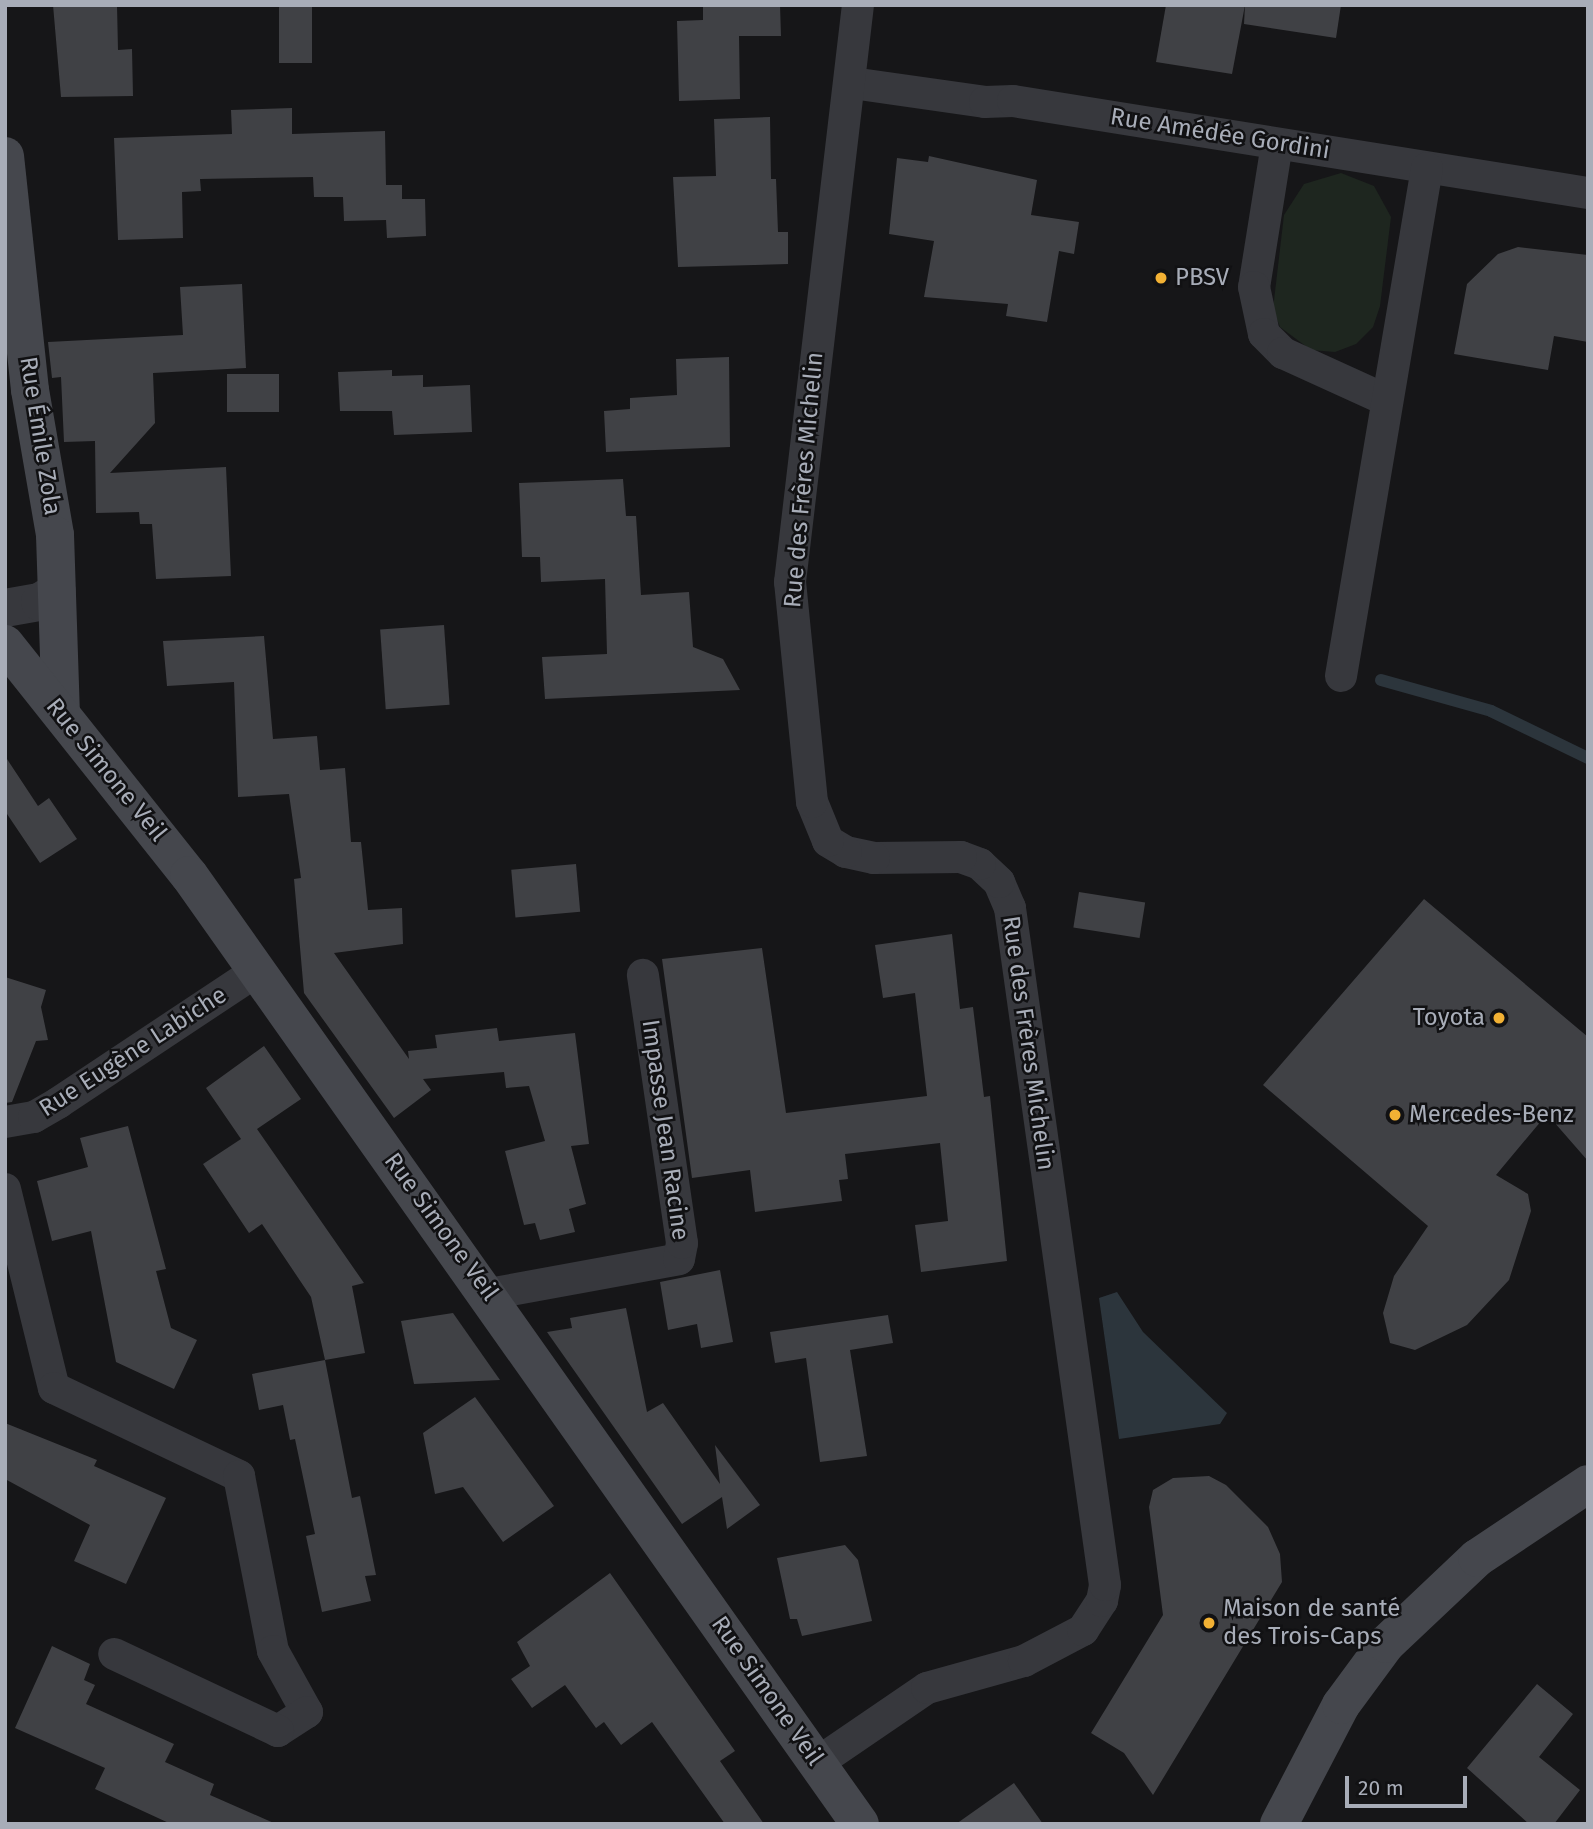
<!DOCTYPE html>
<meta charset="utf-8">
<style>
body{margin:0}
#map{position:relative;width:1593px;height:1829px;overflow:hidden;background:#161618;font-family:"Fira Sans",sans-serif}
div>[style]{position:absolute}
.green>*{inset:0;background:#1e261f}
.water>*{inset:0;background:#2c353c}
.stream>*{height:12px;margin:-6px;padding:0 6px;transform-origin:6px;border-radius:6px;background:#2c353c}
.building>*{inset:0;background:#404145;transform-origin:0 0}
.minor>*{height:32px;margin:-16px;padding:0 16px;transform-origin:16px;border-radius:16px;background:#37383d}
.tertiary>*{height:38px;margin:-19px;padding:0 19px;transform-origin:19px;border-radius:19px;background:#37383d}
.secondary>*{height:38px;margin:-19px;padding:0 19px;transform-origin:19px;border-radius:19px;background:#45474d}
.dots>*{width:19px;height:19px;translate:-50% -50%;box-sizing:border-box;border:4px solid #111113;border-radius:50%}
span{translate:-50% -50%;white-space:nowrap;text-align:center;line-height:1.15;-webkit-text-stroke:5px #111113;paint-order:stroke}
.street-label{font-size:24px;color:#a8adb8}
.poi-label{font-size:24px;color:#a8adb8}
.left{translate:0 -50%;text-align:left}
.right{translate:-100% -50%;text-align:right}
.frame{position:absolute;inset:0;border:7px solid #a8adb8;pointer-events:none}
.scale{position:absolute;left:1345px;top:1776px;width:122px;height:32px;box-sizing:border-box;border:4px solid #a8adb8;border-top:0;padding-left:9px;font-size:21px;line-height:24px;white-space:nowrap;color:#a8adb8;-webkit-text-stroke:5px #111113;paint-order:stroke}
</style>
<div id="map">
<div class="green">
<i style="clip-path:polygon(1341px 173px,1374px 186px,1391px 217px,1380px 306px,1373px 327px,1356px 344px,1335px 352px,1311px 350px,1280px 327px,1273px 309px,1284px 215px,1304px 184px)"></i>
</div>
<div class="water">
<i style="clip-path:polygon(1117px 1292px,1143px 1332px,1227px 1413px,1220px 1424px,1119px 1439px,1099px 1298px)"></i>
</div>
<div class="stream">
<i style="left:1381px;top:680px;width:114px;rotate:15.7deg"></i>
<i style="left:1491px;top:711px;width:108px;rotate:25.9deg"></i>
</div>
<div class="building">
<i style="clip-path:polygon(53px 5px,117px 5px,118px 50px,132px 49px,133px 96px,61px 97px)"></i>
<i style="left:279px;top:5px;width:33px;height:58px"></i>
<i style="clip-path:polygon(703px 5px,780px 5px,781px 36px,739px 36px,740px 99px,679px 101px,677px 21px,703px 20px)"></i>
<i style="clip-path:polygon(1166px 5px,1245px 5px,1232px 74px,1156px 62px)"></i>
<i style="clip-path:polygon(1245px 5px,1341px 5px,1336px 38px,1244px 24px)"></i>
<i style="clip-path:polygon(292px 108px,292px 134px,385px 131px,386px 185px,402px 185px,402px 199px,425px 199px,426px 236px,387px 238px,386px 220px,344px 221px,343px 197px,314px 197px,313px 177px,200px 179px,201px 191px,182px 192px,183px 238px,118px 240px,114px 138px,232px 134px,231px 110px)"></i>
<i style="clip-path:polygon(770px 117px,771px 179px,776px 179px,778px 232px,788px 232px,788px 264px,678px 267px,673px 177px,716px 176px,714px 119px)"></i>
<i style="clip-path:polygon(929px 156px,1037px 180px,1031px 215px,1079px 222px,1074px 254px,1059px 251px,1047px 322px,1006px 316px,1008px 304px,924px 297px,934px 241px,889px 234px,897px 158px,928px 162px)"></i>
<i style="clip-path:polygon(1518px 247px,1588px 255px,1588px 342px,1554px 336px,1548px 370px,1454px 354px,1467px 284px,1498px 254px)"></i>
<i style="clip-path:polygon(242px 284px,246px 368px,153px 373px,155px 423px,110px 473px,226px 467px,231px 576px,156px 579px,152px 524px,140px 524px,139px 512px,96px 513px,95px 441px,64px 442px,61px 377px,52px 378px,48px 342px,183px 335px,180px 287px)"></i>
<i style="clip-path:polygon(729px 357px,730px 447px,606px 452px,604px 411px,630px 409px,630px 398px,677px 395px,676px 359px)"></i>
<i style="clip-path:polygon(392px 370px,392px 376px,423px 375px,423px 387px,470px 385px,472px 432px,394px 435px,392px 411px,340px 411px,338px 372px)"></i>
<i style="left:279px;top:374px;width:38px;height:52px;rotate:90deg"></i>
<i style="clip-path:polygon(623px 479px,626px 516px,636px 516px,641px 595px,689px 592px,693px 647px,723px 659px,740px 690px,545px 699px,542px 657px,607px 654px,605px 579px,541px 582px,540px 557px,522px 557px,519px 483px)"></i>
<i style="left:444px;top:625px;width:80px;height:64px;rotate:86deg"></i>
<i style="clip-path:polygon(264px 636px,273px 739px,317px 736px,320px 770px,345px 768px,351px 842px,361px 842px,368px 910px,402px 908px,403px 944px,334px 953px,409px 1059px,408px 1051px,437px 1048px,435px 1035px,497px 1028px,499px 1041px,575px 1033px,589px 1144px,571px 1146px,586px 1204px,569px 1209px,575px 1232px,540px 1240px,535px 1223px,524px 1225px,505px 1151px,545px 1141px,529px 1086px,506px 1088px,504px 1072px,423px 1079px,431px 1090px,394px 1118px,304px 993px,294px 879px,301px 878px,289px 794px,238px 797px,234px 682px,167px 686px,163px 641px)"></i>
<i style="clip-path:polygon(5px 756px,38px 806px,49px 798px,77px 839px,40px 863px,5px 811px)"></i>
<i style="left:576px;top:864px;width:48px;height:65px;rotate:85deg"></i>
<i style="left:1079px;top:892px;width:67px;height:36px;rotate:9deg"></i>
<i style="clip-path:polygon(1424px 899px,1588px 1037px,1588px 1161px,1547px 1114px,1496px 1175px,1528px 1194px,1531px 1211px,1509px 1280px,1467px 1325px,1415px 1350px,1390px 1343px,1383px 1313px,1394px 1276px,1428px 1226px,1263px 1085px)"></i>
<i style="clip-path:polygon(952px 934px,960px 1009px,973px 1007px,984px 1097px,990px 1096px,1007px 1261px,921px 1272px,915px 1225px,948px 1221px,940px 1143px,845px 1154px,848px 1179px,839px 1180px,842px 1201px,755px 1212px,750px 1170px,692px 1178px,662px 959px,762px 948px,786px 1113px,927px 1096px,915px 993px,883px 998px,875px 945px)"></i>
<i style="clip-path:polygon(5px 977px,46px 990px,41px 1007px,48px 1040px,36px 1041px,12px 1102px,5px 1103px)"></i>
<i style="clip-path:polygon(264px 1046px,301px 1099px,257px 1129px,364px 1283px,352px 1286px,365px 1353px,325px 1360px,311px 1297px,262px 1224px,249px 1233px,203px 1164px,241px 1139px,206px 1088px)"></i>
<i style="clip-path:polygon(128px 1126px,166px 1269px,156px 1271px,171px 1328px,197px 1340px,174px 1389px,116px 1362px,91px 1231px,52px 1241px,37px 1181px,88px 1167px,80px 1138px)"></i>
<i style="clip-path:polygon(720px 1270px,733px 1342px,701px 1348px,697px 1324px,668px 1330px,660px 1282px)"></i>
<i style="clip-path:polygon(626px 1308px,647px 1412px,663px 1403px,720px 1484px,715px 1445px,760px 1505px,727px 1529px,722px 1497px,682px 1524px,547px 1332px,572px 1328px,570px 1318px)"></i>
<i style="clip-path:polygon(453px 1313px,500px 1380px,414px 1384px,401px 1321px)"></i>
<i style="clip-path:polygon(888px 1315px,893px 1343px,850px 1350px,867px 1456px,820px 1462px,806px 1358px,775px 1363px,770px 1332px)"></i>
<i style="clip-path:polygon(325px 1360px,352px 1498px,360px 1496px,376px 1575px,365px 1576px,371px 1601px,322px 1612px,306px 1536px,315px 1534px,295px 1439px,290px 1440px,283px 1405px,259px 1410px,252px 1374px)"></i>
<i style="clip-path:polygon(475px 1397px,554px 1506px,503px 1542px,463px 1487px,435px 1494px,423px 1433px)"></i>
<i style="clip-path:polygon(5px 1423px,97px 1460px,94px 1466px,166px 1498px,126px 1584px,74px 1561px,90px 1525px,5px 1479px)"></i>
<i style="clip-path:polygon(1209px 1476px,1226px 1485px,1268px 1527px,1280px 1554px,1282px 1582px,1153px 1795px,1124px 1753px,1091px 1733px,1163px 1615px,1149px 1507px,1153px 1490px,1173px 1478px)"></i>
<i style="clip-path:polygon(845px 1545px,858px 1560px,872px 1621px,802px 1636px,797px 1619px,790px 1619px,777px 1558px)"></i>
<i style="clip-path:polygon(610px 1573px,735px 1751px,720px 1761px,764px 1824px,725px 1824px,652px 1722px,621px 1745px,604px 1722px,596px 1728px,565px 1685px,532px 1708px,511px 1679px,530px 1666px,517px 1642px)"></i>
<i style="clip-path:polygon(52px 1646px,90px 1664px,84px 1680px,95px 1685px,86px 1704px,174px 1744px,165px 1762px,214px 1784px,210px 1795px,276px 1824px,171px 1824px,95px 1789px,105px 1768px,15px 1728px)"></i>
<i style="clip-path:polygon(1537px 1684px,1573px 1714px,1539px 1757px,1580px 1790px,1554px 1824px,1529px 1824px,1467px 1768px)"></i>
<i style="clip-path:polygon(1014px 1783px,1043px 1824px,956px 1824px)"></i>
</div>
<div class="minor">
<i style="left:852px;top:83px;width:134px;rotate:8.1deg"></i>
<i style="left:985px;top:102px;width:28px;rotate:-2deg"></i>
<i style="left:1013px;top:101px;width:582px;rotate:9.09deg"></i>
<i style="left:1277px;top:144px;width:145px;rotate:99.1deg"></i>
<i style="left:1254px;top:287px;width:48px;rotate:78deg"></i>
<i style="left:1264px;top:334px;width:27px;rotate:45deg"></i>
<i style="left:1283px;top:353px;width:111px;rotate:24.5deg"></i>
<i style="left:1341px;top:676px;width:515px;rotate:-80.39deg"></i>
<i style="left:5px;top:1122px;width:29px;rotate:-10deg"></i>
<i style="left:34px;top:1117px;width:28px;rotate:-30deg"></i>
<i style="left:58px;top:1103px;width:239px;rotate:-33.6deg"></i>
<i style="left:5px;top:1189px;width:205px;rotate:76.2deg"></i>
<i style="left:54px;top:1388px;width:205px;rotate:25.4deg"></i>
<i style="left:239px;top:1476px;width:178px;rotate:79deg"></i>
<i style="left:273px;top:1651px;width:70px;rotate:60.9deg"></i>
<i style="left:307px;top:1712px;width:35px;rotate:147deg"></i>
<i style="left:278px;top:1731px;width:181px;rotate:-154.8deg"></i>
<i style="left:489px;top:1294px;width:193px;rotate:-10.4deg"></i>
<i style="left:679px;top:1259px;width:16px;rotate:-79deg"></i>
<i style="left:682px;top:1243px;width:271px;rotate:-98.3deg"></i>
<i style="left:817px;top:1763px;width:133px;rotate:-34.3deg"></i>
<i style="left:927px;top:1688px;width:101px;rotate:-15.6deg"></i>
<i style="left:1024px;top:1661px;width:67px;rotate:-27.7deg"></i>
<i style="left:1083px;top:1630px;width:35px;rotate:-57deg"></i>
<i style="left:1102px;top:1601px;width:16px;rotate:-79deg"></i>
<i style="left:1105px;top:1585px;width:684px;rotate:-97.99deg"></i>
<i style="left:1010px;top:908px;width:28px;rotate:-113deg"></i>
<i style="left:999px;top:882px;width:26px;rotate:-137deg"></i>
<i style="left:980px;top:864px;width:20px;rotate:-160deg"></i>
<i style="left:961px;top:857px;width:87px;rotate:179.3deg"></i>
<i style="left:874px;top:858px;width:29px;rotate:-168deg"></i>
<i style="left:846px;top:852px;width:21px;rotate:-149deg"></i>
<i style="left:828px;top:841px;width:42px;rotate:-112.3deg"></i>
<i style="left:812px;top:802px;width:221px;rotate:-95.7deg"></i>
<i style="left:790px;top:582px;width:581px;rotate:-83.28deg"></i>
</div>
<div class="tertiary">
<i style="left:5px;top:608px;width:36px;rotate:-10deg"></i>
<i style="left:40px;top:602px;width:20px;rotate:-33deg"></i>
</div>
<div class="secondary">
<i style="left:5px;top:156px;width:235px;rotate:83.9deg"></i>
<i style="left:30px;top:390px;width:147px;rotate:80.2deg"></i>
<i style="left:55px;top:535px;width:177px;rotate:88.1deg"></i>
<i style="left:5px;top:644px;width:295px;rotate:51.5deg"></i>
<i style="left:189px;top:875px;width:1162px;rotate:54.74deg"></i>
<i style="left:1279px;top:1824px;width:134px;rotate:-62.5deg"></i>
<i style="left:1341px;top:1705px;width:76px;rotate:-53.6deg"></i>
<i style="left:1386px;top:1644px;width:125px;rotate:-43.4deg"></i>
<i style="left:1477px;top:1558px;width:133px;rotate:-33.7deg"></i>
</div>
<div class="dots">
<i style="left:1161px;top:278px;background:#f2b134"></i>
<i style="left:1499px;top:1018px;background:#f2b134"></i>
<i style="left:1395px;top:1115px;background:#f2b134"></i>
<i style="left:1209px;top:1623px;background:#f2b134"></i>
</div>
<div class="street-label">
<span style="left:1220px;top:134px;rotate:9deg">Rue Amédée Gordini</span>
<span style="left:40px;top:436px;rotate:81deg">Rue Émile Zola</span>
<span style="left:804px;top:480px;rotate:-85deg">Rue des Frères Michelin</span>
<span style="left:106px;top:770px;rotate:51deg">Rue Simone Veil</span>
<span style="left:1028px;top:1043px;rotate:82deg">Rue des Frères Michelin</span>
<span style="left:133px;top:1052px;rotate:-33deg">Rue Eugène Labiche</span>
<span style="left:665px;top:1130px;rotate:82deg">Impasse Jean Racine</span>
<span style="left:441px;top:1227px;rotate:54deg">Rue Simone Veil</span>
<span style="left:767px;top:1691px;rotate:55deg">Rue Simone Veil</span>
</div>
<div class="poi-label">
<span class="left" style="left:1175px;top:278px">PBSV</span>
<span class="right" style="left:1485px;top:1018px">Toyota</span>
<span class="left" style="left:1409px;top:1115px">Mercedes-Benz</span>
<span class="left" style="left:1223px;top:1623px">Maison de santé<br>des Trois-Caps</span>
</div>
<div class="frame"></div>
<div class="scale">20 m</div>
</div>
